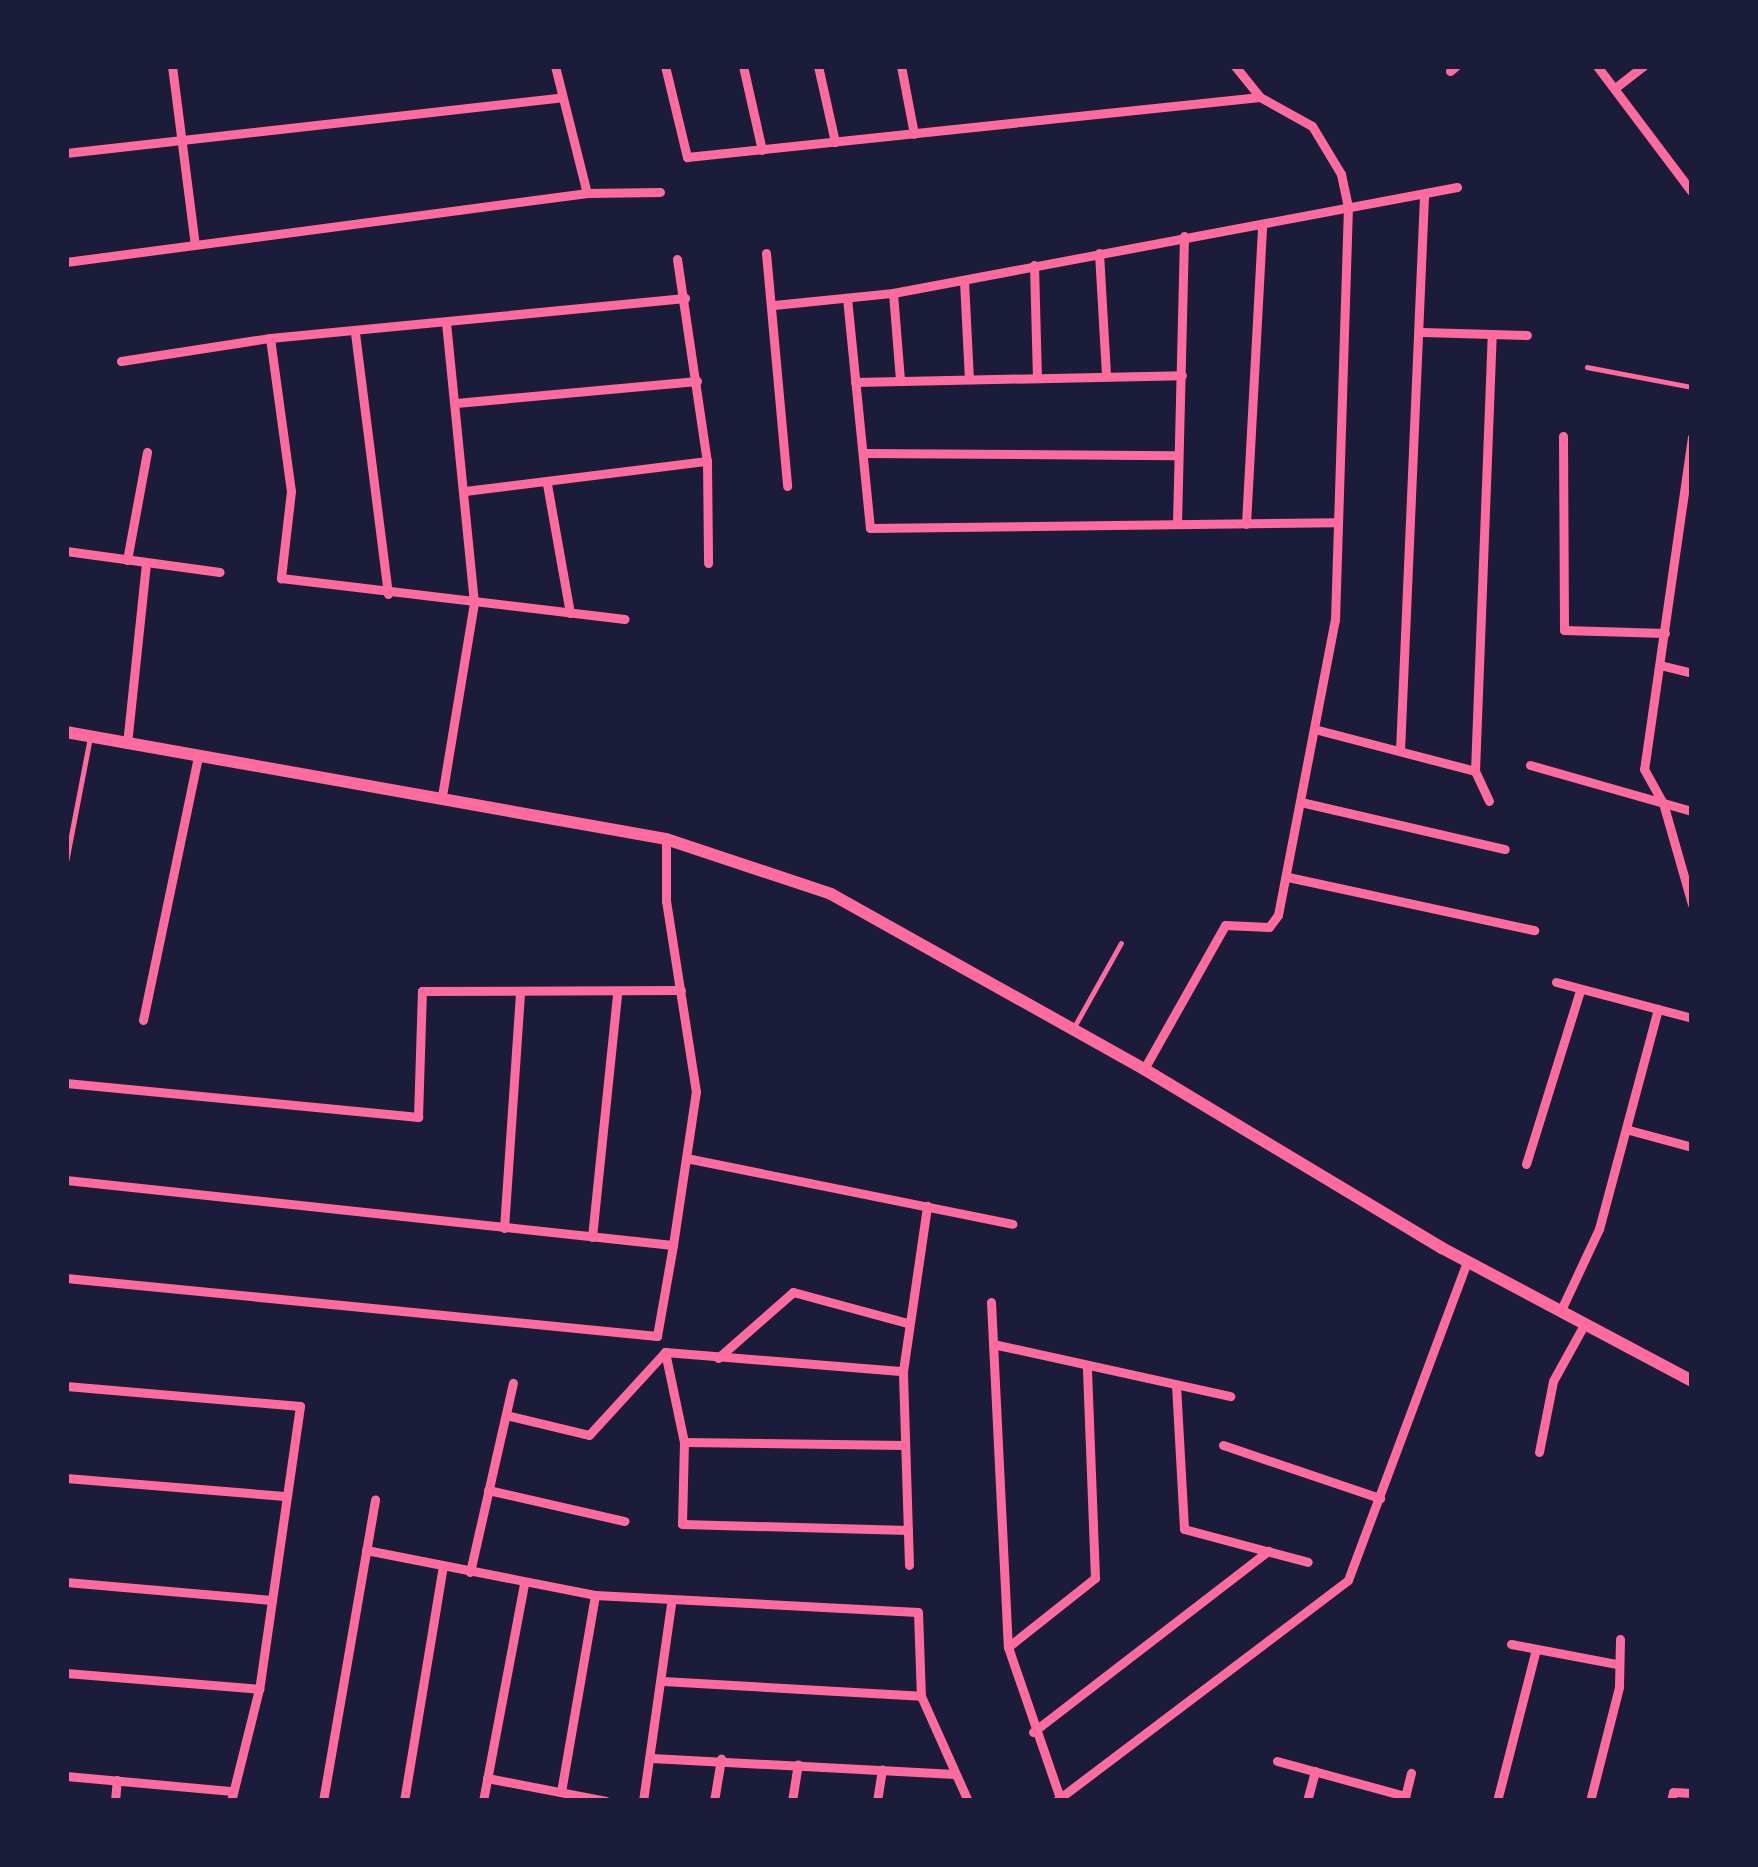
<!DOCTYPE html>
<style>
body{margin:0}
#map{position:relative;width:1758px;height:1867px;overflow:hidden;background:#1b1b3a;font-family:Mulish,sans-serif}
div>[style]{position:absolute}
.service>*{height:4.5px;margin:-2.25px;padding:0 2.25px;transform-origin:2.25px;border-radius:2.25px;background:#ff6b9d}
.minor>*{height:9px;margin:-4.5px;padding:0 4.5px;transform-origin:4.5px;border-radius:4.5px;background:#ff6b9d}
.secondary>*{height:12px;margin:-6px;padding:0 6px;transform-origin:6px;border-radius:6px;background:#ff6b9d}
span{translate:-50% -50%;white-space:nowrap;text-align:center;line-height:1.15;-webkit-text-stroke:10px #1b1b3a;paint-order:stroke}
.frame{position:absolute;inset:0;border:69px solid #1b1b3a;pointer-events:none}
</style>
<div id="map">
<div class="service">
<i style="left:1587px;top:367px;width:107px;rotate:10.8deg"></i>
<i style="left:66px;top:862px;width:122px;rotate:-79.1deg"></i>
<i style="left:1073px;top:1029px;width:98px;rotate:-60.8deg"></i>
</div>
<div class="minor">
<i style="left:172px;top:66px;width:180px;rotate:82.7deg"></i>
<i style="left:555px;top:66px;width:131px;rotate:75.9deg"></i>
<i style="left:665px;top:66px;width:94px;rotate:76.4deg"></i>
<i style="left:687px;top:157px;width:576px;rotate:-5.98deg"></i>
<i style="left:743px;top:66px;width:86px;rotate:77.3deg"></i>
<i style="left:818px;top:66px;width:78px;rotate:77.4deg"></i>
<i style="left:901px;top:66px;width:69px;rotate:79.2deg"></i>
<i style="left:1597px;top:66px;width:158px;rotate:53deg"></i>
<i style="left:1450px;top:71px;width:8px;rotate:-40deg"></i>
<i style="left:1615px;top:88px;width:36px;rotate:-38deg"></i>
<i style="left:66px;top:153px;width:499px;rotate:-6.4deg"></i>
<i style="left:766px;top:253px;width:234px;rotate:84.8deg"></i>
<i style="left:1099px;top:253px;width:122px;rotate:86.7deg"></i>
<i style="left:677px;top:259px;width:204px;rotate:81.6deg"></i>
<i style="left:707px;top:461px;width:102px;rotate:89.4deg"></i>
<i style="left:66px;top:262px;width:526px;rotate:-7.54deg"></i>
<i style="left:587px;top:193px;width:73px;rotate:-0.8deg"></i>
<i style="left:1034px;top:265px;width:111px;rotate:88.5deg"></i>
<i style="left:964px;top:281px;width:98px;rotate:87.1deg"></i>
<i style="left:893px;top:293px;width:87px;rotate:85.4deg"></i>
<i style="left:847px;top:298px;width:231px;rotate:84.3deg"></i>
<i style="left:870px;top:528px;width:465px;rotate:-0.7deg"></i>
<i style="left:774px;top:305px;width:120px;rotate:-5.8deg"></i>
<i style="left:893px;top:293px;width:574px;rotate:-10.64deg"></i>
<i style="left:1423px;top:332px;width:104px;rotate:1.7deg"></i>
<i style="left:355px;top:333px;width:263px;rotate:82.8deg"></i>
<i style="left:270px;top:338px;width:154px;rotate:82.2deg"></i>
<i style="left:291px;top:491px;width:88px;rotate:96.6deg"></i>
<i style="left:281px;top:578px;width:346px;rotate:6.8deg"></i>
<i style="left:121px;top:361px;width:151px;rotate:-8.8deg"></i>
<i style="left:270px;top:338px;width:417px;rotate:-5.5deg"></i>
<i style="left:855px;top:382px;width:327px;rotate:-1.2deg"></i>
<i style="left:456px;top:403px;width:242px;rotate:-5.2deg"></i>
<i style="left:1563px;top:436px;width:194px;rotate:89.7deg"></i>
<i style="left:1564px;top:630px;width:101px;rotate:1.7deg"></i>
<i style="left:1692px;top:437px;width:335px;rotate:98.2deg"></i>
<i style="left:1644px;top:769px;width:39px;rotate:61deg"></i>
<i style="left:1663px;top:803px;width:105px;rotate:74deg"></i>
<i style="left:863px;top:453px;width:313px;rotate:0.4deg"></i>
<i style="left:547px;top:484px;width:131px;rotate:79.9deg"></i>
<i style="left:465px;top:491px;width:244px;rotate:-7.1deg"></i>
<i style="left:1177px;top:523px;width:287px;rotate:-88.6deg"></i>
<i style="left:1246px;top:524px;width:299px;rotate:-86.9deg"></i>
<i style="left:66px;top:551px;width:155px;rotate:7.8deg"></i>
<i style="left:127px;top:560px;width:110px;rotate:-79.5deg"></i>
<i style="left:1660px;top:665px;width:33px;rotate:14deg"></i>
<i style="left:1318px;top:730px;width:162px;rotate:14.6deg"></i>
<i style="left:1475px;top:771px;width:435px;rotate:-87.8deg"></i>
<i style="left:127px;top:744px;width:182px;rotate:-84deg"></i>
<i style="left:1400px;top:751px;width:555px;rotate:-87.52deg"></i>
<i style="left:1530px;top:765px;width:168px;rotate:15.9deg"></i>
<i style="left:1475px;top:771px;width:33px;rotate:65deg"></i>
<i style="left:442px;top:796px;width:196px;rotate:-80.6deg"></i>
<i style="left:474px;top:603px;width:281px;rotate:-95.7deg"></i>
<i style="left:1305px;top:803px;width:205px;rotate:13deg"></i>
<i style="left:1288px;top:877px;width:252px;rotate:12.2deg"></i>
<i style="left:1556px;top:982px;width:141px;rotate:14.8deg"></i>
<i style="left:143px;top:1020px;width:270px;rotate:-78.2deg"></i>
<i style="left:1144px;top:1069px;width:165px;rotate:-60.6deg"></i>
<i style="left:1225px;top:925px;width:44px;rotate:2.6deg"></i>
<i style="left:1269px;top:927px;width:15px;rotate:-53deg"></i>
<i style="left:1278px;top:915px;width:300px;rotate:-79.1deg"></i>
<i style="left:1335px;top:620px;width:413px;rotate:-88.2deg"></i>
<i style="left:1348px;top:207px;width:34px;rotate:-102deg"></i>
<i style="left:1341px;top:174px;width:56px;rotate:-121.1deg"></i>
<i style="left:1312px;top:126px;width:60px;rotate:-150.9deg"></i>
<i style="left:1260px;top:97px;width:40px;rotate:-129deg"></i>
<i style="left:66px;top:1083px;width:354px;rotate:5.5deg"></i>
<i style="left:418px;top:1117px;width:126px;rotate:-88.2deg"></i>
<i style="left:422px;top:991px;width:259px;rotate:-0.2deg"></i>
<i style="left:1629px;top:1130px;width:65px;rotate:15.1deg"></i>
<i style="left:686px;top:1158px;width:333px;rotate:11.4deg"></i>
<i style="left:1526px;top:1164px;width:181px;rotate:-72.7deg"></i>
<i style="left:66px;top:1180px;width:610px;rotate:6.11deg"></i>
<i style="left:673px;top:1245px;width:155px;rotate:-81.5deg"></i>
<i style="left:696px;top:1092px;width:193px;rotate:-98.9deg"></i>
<i style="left:666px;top:901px;width:62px;rotate:-90deg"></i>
<i style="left:504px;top:1228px;width:236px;rotate:-86.1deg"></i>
<i style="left:592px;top:1237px;width:243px;rotate:-84.1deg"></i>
<i style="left:66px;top:1278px;width:594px;rotate:5.6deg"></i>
<i style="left:657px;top:1336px;width:92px;rotate:-80deg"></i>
<i style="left:991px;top:1302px;width:345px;rotate:87.2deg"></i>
<i style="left:1008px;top:1647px;width:163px;rotate:71deg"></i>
<i style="left:1561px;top:1310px;width:89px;rotate:-64.9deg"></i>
<i style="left:1599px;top:1229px;width:228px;rotate:-75deg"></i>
<i style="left:993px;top:1344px;width:243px;rotate:12.4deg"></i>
<i style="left:665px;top:1352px;width:92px;rotate:78.1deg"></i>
<i style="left:684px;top:1442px;width:82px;rotate:91.4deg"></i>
<i style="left:682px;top:1524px;width:226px;rotate:1.5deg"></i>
<i style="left:718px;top:1358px;width:100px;rotate:-41.3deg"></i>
<i style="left:793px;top:1292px;width:118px;rotate:15.2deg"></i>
<i style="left:1176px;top:1385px;width:144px;rotate:86.8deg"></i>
<i style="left:1184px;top:1529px;width:128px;rotate:14.9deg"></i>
<i style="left:66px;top:1386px;width:235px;rotate:4.9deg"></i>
<i style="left:300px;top:1406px;width:286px;rotate:98.2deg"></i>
<i style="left:259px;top:1689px;width:115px;rotate:104deg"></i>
<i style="left:506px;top:1415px;width:85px;rotate:13.5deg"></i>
<i style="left:589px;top:1435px;width:113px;rotate:-47.5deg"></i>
<i style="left:665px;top:1352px;width:239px;rotate:4.6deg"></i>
<i style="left:684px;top:1442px;width:221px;rotate:0.8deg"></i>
<i style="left:1223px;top:1445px;width:166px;rotate:18.7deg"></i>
<i style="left:1539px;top:1452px;width:72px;rotate:-78.8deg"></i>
<i style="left:1553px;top:1381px;width:66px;rotate:-61.1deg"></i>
<i style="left:66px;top:1478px;width:219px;rotate:4.7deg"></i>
<i style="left:488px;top:1490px;width:140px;rotate:12.8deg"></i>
<i style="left:366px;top:1550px;width:233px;rotate:11.1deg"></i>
<i style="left:595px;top:1595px;width:323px;rotate:3deg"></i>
<i style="left:918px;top:1612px;width:84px;rotate:88deg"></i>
<i style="left:921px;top:1696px;width:115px;rotate:65.9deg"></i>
<i style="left:909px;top:1565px;width:194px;rotate:-91.8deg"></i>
<i style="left:903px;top:1371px;width:167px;rotate:-81.7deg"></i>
<i style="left:470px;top:1572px;width:194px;rotate:-77.2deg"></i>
<i style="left:66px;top:1582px;width:207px;rotate:5deg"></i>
<i style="left:1511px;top:1644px;width:108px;rotate:10.7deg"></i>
<i style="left:1008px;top:1647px;width:111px;rotate:-38.4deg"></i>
<i style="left:1095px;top:1578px;width:212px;rotate:-92.2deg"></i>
<i style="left:66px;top:1673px;width:194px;rotate:4.7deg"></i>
<i style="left:663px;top:1681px;width:258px;rotate:3.3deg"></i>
<i style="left:1033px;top:1732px;width:297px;rotate:-37.6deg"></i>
<i style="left:651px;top:1758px;width:304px;rotate:3deg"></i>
<i style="left:1277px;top:1761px;width:133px;rotate:15.3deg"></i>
<i style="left:66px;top:1776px;width:167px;rotate:5.2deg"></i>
<i style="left:487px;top:1778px;width:121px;rotate:10.9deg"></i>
<i style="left:561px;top:1792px;width:200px;rotate:-80.2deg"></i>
<i style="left:115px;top:1801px;width:21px;rotate:-85deg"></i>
<i style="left:323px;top:1801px;width:306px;rotate:-80.2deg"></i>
<i style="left:404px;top:1801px;width:238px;rotate:-80.6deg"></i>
<i style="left:483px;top:1801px;width:222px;rotate:-79.3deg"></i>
<i style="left:643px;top:1801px;width:199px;rotate:-81.9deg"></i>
<i style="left:714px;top:1801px;width:43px;rotate:-80.5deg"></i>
<i style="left:792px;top:1801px;width:37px;rotate:-81deg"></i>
<i style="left:877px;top:1801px;width:32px;rotate:-81deg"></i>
<i style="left:1056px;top:1801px;width:366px;rotate:-37.1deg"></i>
<i style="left:1348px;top:1580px;width:340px;rotate:-69.5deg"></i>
<i style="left:1307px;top:1801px;width:31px;rotate:-75deg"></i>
<i style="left:1404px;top:1801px;width:29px;rotate:-76deg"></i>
<i style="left:1497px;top:1801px;width:157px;rotate:-75.6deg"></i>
<i style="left:1590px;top:1801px;width:118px;rotate:-75.7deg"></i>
<i style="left:1619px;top:1687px;width:48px;rotate:-88.8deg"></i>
<i style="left:1671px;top:1801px;width:9px;rotate:-77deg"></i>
<i style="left:1673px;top:1792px;width:19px;rotate:3deg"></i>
</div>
<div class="secondary">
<i style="left:66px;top:732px;width:609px;rotate:10.11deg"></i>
<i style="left:666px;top:839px;width:174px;rotate:18.4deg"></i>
<i style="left:831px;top:894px;width:359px;rotate:29.2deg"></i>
<i style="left:1144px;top:1069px;width:348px;rotate:31deg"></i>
<i style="left:1442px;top:1248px;width:283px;rotate:28deg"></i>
</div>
<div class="frame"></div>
</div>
